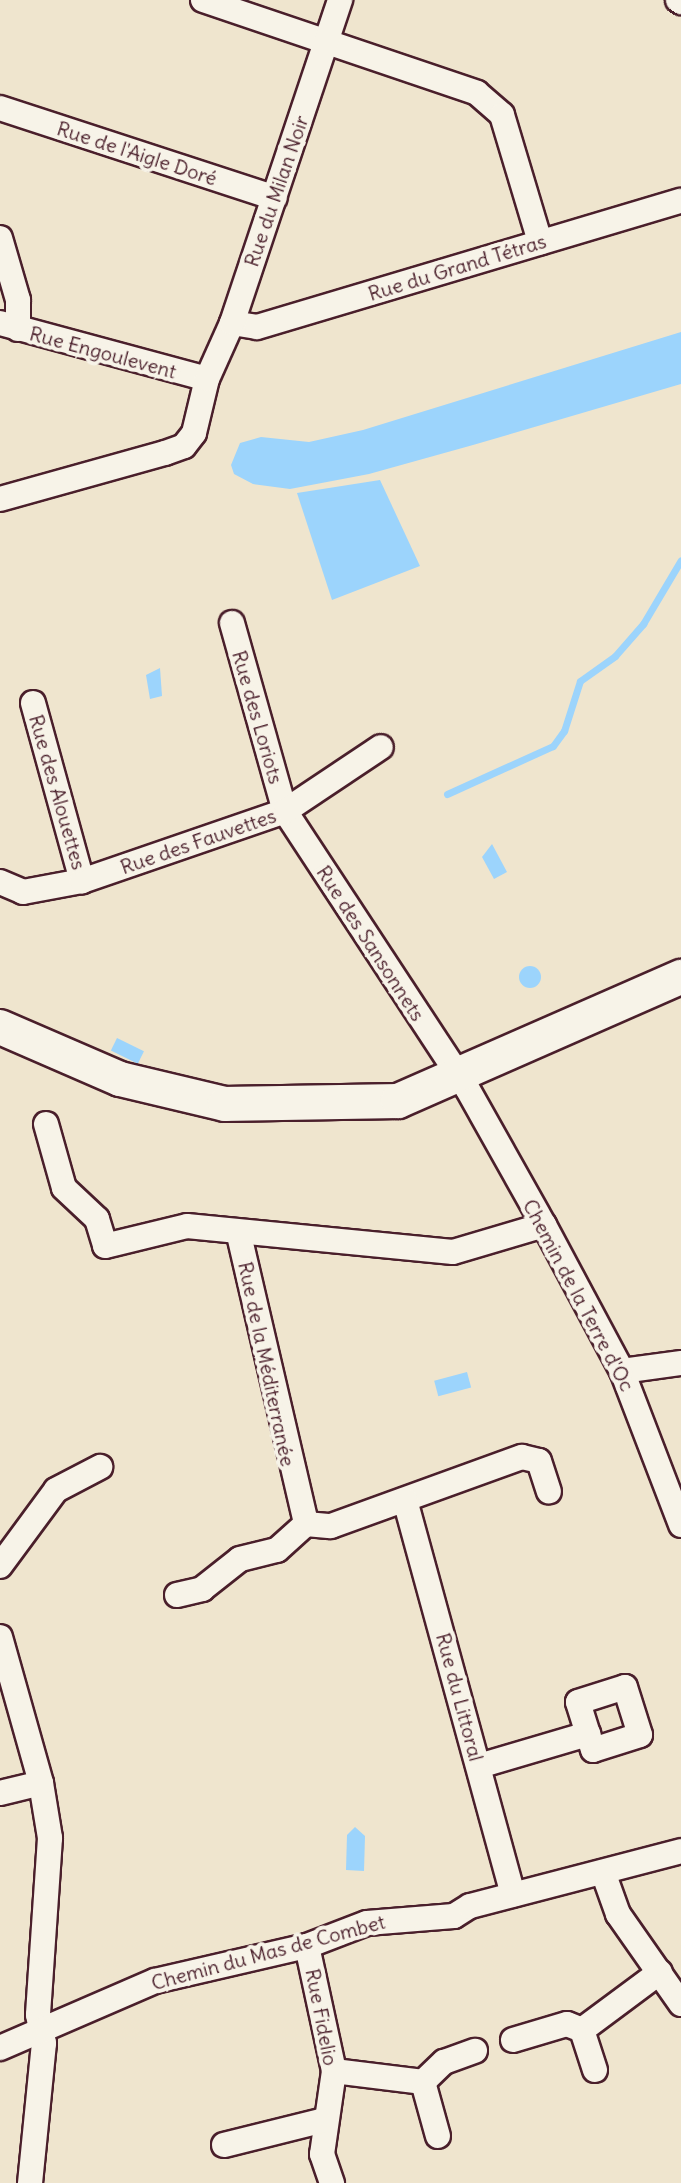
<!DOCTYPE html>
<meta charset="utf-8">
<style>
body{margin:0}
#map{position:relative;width:681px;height:2183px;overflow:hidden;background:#efe5ce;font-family:Delius,sans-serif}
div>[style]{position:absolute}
.water>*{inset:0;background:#9cd4fc;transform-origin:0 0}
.round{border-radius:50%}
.stream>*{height:7px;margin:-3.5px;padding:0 3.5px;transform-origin:3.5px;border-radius:3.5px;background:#9cd4fc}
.roads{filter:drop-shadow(2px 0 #4a1f2b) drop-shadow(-2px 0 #4a1f2b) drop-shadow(0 2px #4a1f2b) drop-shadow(0 -2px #4a1f2b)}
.street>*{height:24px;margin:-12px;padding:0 12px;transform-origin:12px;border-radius:12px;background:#f7f3e8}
.secondary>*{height:34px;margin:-17px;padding:0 17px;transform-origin:17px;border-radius:17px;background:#f7f3e8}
span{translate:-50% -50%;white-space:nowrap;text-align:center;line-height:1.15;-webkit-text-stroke:8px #f7f3e8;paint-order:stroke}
.street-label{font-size:20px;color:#4a1f2b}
</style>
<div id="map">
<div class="water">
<i style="clip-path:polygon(681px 332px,681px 384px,473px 445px,369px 474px,290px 489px,253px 484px,234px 474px,231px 465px,240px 443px,261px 437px,309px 442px,363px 430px)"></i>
<i style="clip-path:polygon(380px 480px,420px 566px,332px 600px,297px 493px)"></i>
<i style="clip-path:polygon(160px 668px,162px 696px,150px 699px,146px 675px)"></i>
<i style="clip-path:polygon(492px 844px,507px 872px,494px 879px,482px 857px)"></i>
<i class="round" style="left:519px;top:966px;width:22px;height:22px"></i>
<i style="left:117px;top:1038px;width:30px;height:14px;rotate:26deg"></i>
<i style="left:467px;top:1372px;width:16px;height:34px;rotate:75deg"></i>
<i style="clip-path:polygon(355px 1827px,365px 1836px,364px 1871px,346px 1870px,347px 1835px)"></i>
</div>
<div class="stream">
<i style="left:447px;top:794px;width:116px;rotate:-24.4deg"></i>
<i style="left:553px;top:746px;width:19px;rotate:-54deg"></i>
<i style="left:564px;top:731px;width:52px;rotate:-72.3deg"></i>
<i style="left:580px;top:681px;width:43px;rotate:-35.5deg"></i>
<i style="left:615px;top:656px;width:43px;rotate:-48.8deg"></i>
<i style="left:643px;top:624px;width:74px;rotate:-59.3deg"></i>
</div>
<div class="roads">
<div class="street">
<i style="left:203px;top:0;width:289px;rotate:18.7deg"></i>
<i style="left:477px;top:93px;width:33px;rotate:41deg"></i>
<i style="left:502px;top:115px;width:133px;rotate:73.3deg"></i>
<i style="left:678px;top:0;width:4px;rotate:34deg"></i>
<i style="left:0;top:108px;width:289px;rotate:18.1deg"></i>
<i style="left:0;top:238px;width:65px;rotate:73.8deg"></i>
<i style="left:18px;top:300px;width:29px;rotate:90deg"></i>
<i style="left:0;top:323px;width:214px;rotate:15.1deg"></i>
<i style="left:232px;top:323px;width:25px;rotate:9deg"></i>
<i style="left:257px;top:327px;width:442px;rotate:-16.6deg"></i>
<i style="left:0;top:499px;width:171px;rotate:-15.6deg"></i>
<i style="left:165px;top:453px;width:20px;rotate:-20deg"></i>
<i style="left:184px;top:446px;width:16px;rotate:-52deg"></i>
<i style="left:194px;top:433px;width:56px;rotate:-76.5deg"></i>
<i style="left:207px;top:379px;width:61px;rotate:-65.9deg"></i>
<i style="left:232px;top:323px;width:341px;rotate:-71.5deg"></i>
<i style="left:232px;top:623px;width:195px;rotate:74.3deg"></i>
<i style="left:285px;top:811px;width:331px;rotate:56.7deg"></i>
<i style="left:467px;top:1088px;width:157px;rotate:60.7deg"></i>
<i style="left:544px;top:1225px;width:166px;rotate:61.9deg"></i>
<i style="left:622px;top:1371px;width:165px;rotate:69deg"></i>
<i style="left:33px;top:703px;width:185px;rotate:74.6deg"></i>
<i style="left:0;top:882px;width:25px;rotate:23deg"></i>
<i style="left:23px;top:892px;width:60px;rotate:-10.6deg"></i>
<i style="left:82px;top:881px;width:215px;rotate:-19deg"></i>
<i style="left:285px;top:811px;width:115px;rotate:-33.7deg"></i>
<i style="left:46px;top:1124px;width:66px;rotate:74.3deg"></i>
<i style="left:64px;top:1188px;width:45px;rotate:43.2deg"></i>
<i style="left:97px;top:1219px;width:28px;rotate:73deg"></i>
<i style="left:105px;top:1246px;width:84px;rotate:-13.7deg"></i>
<i style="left:187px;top:1226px;width:267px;rotate:5.6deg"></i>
<i style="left:453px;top:1252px;width:95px;rotate:-16.5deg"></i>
<i style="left:239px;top:1235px;width:297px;rotate:76.9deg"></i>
<i style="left:306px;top:1524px;width:25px;rotate:5deg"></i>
<i style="left:331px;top:1526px;width:203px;rotate:-19.9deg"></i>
<i style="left:522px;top:1457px;width:17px;rotate:13deg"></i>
<i style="left:539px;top:1461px;width:32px;rotate:72deg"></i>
<i style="left:622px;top:1371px;width:60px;rotate:-7.7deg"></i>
<i style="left:405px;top:1500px;width:409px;rotate:74.7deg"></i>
<i style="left:0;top:1566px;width:94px;rotate:-53.6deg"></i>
<i style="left:56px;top:1490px;width:50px;rotate:-27.6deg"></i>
<i style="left:177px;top:1595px;width:26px;rotate:-13deg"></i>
<i style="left:202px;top:1589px;width:48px;rotate:-38.3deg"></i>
<i style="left:240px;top:1559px;width:38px;rotate:-14deg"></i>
<i style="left:277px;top:1550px;width:39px;rotate:-42deg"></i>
<i style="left:0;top:1637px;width:152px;rotate:74.3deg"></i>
<i style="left:41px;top:1783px;width:56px;rotate:80.7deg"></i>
<i style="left:50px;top:1838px;width:177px;rotate:93.9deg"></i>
<i style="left:38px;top:2015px;width:29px;rotate:78deg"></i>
<i style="left:44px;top:2043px;width:141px;rotate:95.7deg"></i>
<i style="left:625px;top:1687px;width:50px;rotate:72.6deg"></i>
<i style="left:640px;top:1735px;width:49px;rotate:162.3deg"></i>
<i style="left:593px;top:1750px;width:50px;rotate:-107.4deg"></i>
<i style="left:578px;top:1702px;width:49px;rotate:-17.7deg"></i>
<i style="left:479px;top:1766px;width:114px;rotate:-16.4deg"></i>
<i style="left:0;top:1793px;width:42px;rotate:-13.7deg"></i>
<i style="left:603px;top:1872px;width:45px;rotate:70.3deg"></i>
<i style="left:618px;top:1914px;width:110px;rotate:55deg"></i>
<i style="left:307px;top:1946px;width:128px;rotate:77.8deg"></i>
<i style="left:334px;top:2071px;width:84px;rotate:98.2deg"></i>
<i style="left:322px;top:2154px;width:31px;rotate:71deg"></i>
<i style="left:582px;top:2030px;width:97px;rotate:-36.6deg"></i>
<i style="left:513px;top:2040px;width:56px;rotate:-16.5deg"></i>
<i style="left:567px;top:2024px;width:16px;rotate:22deg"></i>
<i style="left:582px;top:2030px;width:42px;rotate:72deg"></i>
<i style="left:0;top:2048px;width:169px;rotate:-23.4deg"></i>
<i style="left:155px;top:1981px;width:156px;rotate:-13deg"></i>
<i style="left:307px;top:1946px;width:64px;rotate:-21deg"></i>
<i style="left:367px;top:1923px;width:87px;rotate:-4.6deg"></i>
<i style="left:454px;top:1916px;width:19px;rotate:-32deg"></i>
<i style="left:470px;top:1906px;width:218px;rotate:-14.6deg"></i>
<i style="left:334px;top:2071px;width:90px;rotate:7deg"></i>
<i style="left:423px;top:2082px;width:29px;rotate:-44deg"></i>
<i style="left:444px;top:2062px;width:33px;rotate:-20deg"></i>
<i style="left:423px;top:2082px;width:56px;rotate:74.5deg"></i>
<i style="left:224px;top:2145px;width:103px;rotate:-14deg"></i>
</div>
<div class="secondary">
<i style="left:0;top:1027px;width:131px;rotate:23.4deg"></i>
<i style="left:120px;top:1079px;width:108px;rotate:13.4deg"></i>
<i style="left:225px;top:1104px;width:173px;rotate:-1deg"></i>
<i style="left:398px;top:1101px;width:309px;rotate:-23.7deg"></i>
</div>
</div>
<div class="street-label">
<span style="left:137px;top:153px;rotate:18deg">Rue de l'Aigle Doré</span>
<span style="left:276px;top:191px;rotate:-71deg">Rue du Milan Noir</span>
<span style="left:457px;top:267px;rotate:-17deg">Rue du Grand Tétras</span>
<span style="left:103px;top:352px;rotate:15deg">Rue Engoulevent</span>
<span style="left:258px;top:717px;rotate:74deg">Rue des Loriots</span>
<span style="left:58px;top:792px;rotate:74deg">Rue des Alouettes</span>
<span style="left:198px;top:841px;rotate:-19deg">Rue des Fauvettes</span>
<span style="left:371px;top:943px;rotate:57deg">Rue des Sansonnets</span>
<span style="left:579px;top:1295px;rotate:62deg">Chemin de la Terre d'Oc</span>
<span style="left:267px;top:1364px;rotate:78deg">Rue de la Méditerranée</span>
<span style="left:460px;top:1697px;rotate:75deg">Rue du Littoral</span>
<span style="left:268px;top:1952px;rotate:-15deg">Chemin du Mas de Combet</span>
<span style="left:322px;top:2017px;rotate:79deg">Rue Fidelio</span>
</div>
</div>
